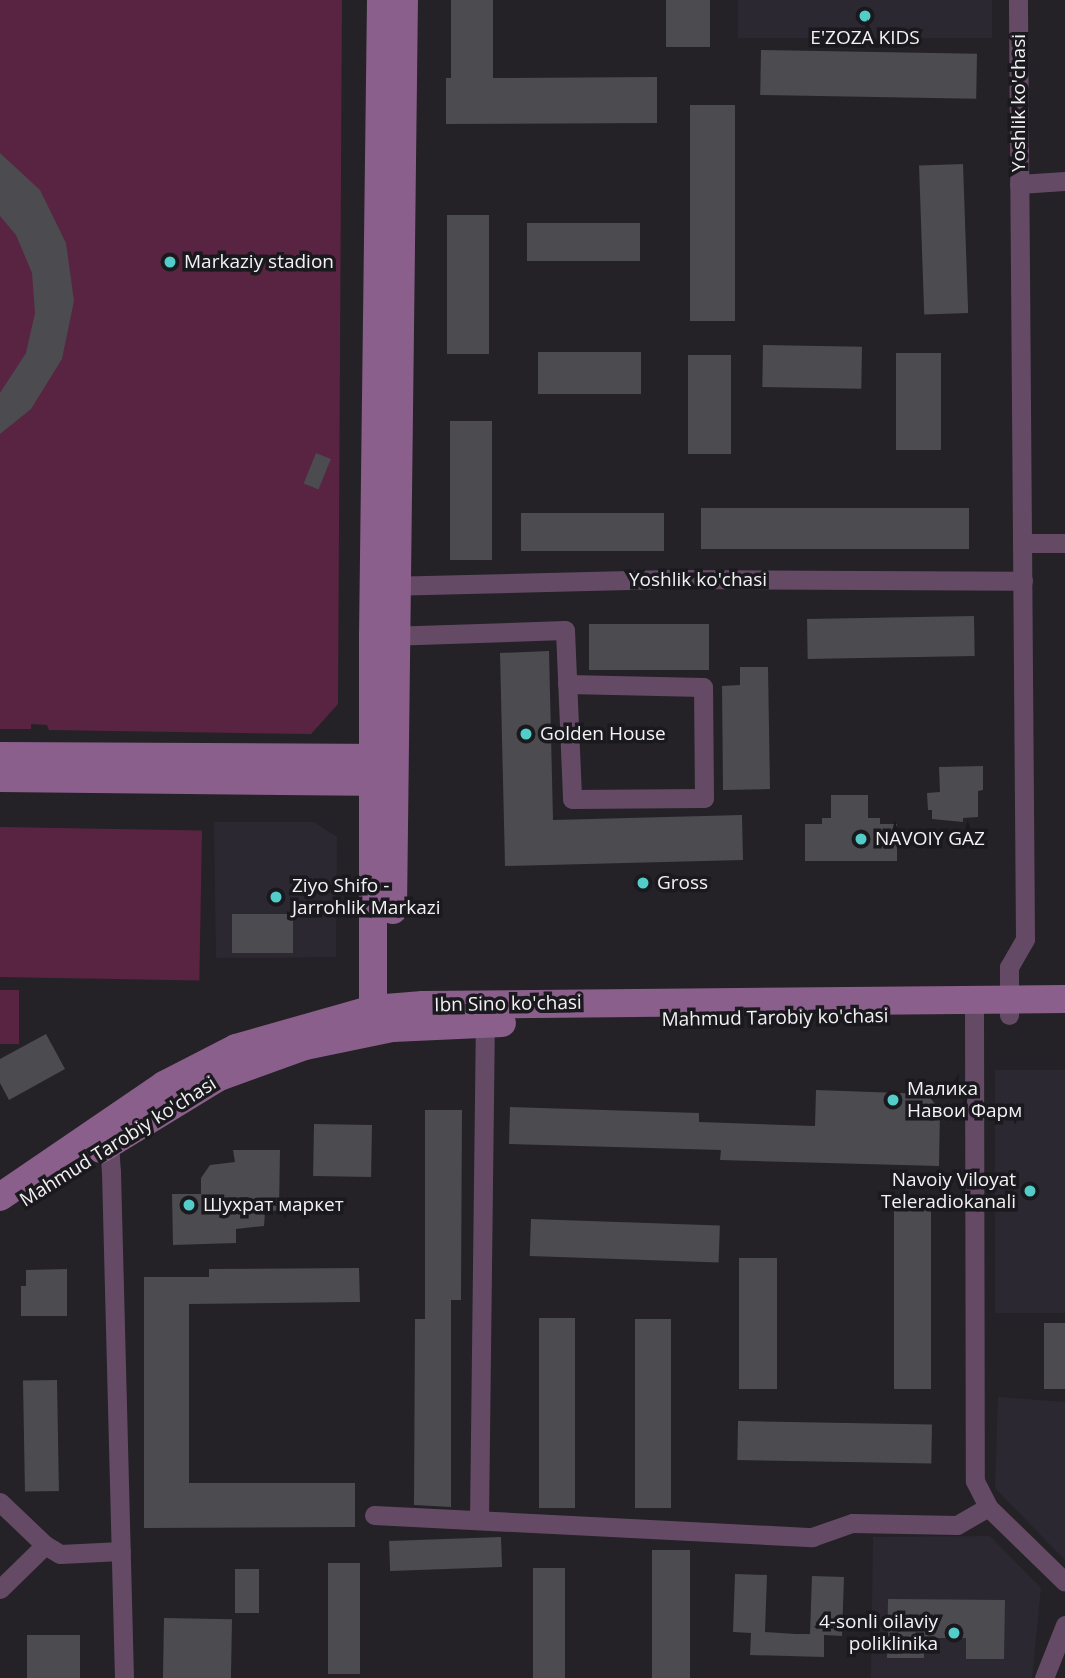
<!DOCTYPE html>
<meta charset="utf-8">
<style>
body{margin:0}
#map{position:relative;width:1065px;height:1678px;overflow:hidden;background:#242226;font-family:"Open Sans",sans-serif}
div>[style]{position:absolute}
.built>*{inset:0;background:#2c2832;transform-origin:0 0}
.green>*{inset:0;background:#592441;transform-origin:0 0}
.building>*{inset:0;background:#4b4b50;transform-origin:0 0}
.street>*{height:19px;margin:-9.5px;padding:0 9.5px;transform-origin:9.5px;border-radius:9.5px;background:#654a66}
.secondary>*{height:28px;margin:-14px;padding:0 14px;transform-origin:14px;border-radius:14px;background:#8b5f8b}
.dots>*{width:19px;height:19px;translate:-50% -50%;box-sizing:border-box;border:4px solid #1a191d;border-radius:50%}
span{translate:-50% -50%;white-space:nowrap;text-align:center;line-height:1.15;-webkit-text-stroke:7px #1a191d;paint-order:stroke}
.poi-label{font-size:19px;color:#f3f1f4}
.left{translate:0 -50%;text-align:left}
.right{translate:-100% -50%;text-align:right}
.street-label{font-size:19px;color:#f3f1f4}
</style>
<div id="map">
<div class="built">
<i style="left:738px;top:0;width:254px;height:38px"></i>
<i style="clip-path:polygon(214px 822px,314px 822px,337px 837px,336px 957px,216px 958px)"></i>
<i style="left:995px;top:1070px;width:70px;height:243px"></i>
<i style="clip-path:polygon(998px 1397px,1065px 1402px,1065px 1560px,995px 1488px)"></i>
<i style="clip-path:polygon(990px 1536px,1041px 1588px,1032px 1678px,871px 1678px,873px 1537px)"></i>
</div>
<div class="green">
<i style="clip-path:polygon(0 0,342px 0,338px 704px,311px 734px,49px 730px,47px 725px,31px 724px,31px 729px,0 729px)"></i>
<i style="left:0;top:827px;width:202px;height:150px;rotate:1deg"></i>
<i style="left:0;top:990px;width:19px;height:54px"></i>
</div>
<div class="building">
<i style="clip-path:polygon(451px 0,493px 0,493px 78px,657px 77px,657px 123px,446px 124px,446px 78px,451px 78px)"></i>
<i style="left:666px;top:0;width:44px;height:47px"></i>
<i style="left:761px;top:50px;width:216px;height:45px;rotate:1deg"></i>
<i style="left:690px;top:105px;width:45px;height:216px"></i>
<i style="clip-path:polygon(0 153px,40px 190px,66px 243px,74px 301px,62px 359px,31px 409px,0 434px,0 393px,26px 353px,35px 313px,32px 273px,16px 235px,0 216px)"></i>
<i style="left:963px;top:164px;width:149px;height:44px;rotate:88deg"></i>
<i style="left:489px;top:215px;width:139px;height:42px;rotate:90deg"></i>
<i style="left:527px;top:223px;width:113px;height:38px"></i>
<i style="left:763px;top:345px;width:99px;height:42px;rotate:1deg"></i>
<i style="left:538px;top:352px;width:103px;height:42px"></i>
<i style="left:896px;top:353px;width:45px;height:97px"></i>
<i style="left:688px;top:355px;width:43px;height:99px"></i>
<i style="left:450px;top:421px;width:42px;height:139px"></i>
<i style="left:316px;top:453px;width:16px;height:33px;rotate:22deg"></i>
<i style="left:969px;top:508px;width:41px;height:268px;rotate:90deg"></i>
<i style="left:521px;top:513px;width:143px;height:38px"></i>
<i style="left:974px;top:616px;width:40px;height:167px;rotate:89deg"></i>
<i style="left:589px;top:624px;width:120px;height:46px"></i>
<i style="clip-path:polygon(549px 651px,553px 820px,742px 815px,743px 860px,505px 866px,500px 653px)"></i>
<i style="clip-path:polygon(740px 667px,768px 667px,770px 789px,723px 790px,722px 686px,740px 685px)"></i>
<i style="clip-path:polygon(983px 766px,983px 790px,978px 791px,978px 817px,963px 818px,963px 822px,932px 819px,932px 810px,928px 810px,927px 793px,940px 792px,939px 767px)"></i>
<i style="clip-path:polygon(831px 795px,868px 795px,868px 818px,880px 818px,880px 824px,897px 824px,897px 861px,805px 861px,805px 824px,822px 824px,822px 818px,831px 818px)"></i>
<i style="left:232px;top:914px;width:61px;height:39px"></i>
<i style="clip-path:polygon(46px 1034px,65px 1069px,9px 1100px,0 1083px,0 1059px)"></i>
<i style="clip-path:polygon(816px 1090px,927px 1094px,940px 1110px,939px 1166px,720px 1160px,721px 1150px,509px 1144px,510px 1107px,699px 1113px,699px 1122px,815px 1126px)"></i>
<i style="clip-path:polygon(425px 1110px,462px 1110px,461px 1300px,451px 1300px,451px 1507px,414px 1505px,415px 1319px,425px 1319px)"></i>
<i style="left:314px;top:1124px;width:58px;height:52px;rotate:1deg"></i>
<i style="clip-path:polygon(233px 1150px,280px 1150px,279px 1210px,265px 1212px,264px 1226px,236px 1229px,236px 1243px,173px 1245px,172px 1194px,201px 1194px,201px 1178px,210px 1165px,235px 1162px)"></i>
<i style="left:894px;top:1199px;width:37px;height:190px"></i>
<i style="left:531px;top:1219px;width:189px;height:37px;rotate:2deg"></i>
<i style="left:739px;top:1258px;width:38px;height:131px"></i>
<i style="clip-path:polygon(359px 1268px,360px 1302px,189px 1304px,189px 1483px,355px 1483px,355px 1527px,144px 1528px,144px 1277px,209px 1277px,209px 1269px)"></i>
<i style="clip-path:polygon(67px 1269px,67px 1316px,21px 1316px,21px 1286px,26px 1286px,26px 1270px)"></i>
<i style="left:539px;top:1318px;width:36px;height:190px"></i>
<i style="left:635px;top:1319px;width:36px;height:189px"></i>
<i style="left:1044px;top:1323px;width:21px;height:66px"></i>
<i style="left:57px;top:1380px;width:111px;height:34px;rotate:89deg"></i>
<i style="left:738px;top:1421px;width:194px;height:39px;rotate:1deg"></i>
<i style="left:501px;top:1537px;width:30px;height:112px;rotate:88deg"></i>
<i style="left:652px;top:1550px;width:38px;height:128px"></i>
<i style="left:328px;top:1563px;width:32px;height:111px"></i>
<i style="left:533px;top:1568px;width:32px;height:110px"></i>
<i style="left:235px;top:1569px;width:24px;height:44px"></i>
<i style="clip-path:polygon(735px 1574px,767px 1575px,765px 1632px,796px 1634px,810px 1634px,812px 1576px,844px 1577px,842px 1636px,824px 1635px,824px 1657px,750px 1655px,751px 1633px,733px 1632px)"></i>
<i style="clip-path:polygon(888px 1599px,1005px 1600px,1004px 1659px,966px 1659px,966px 1638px,924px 1638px,924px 1658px,887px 1658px)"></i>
<i style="left:164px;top:1618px;width:68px;height:60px;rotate:1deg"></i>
<i style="left:27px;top:1635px;width:53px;height:43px"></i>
</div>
<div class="street">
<i style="left:1019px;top:184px;width:46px;rotate:-3.7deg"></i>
<i style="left:1022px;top:543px;width:43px"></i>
<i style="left:385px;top:586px;width:295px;rotate:-1.4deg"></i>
<i style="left:680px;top:579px;width:343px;rotate:0.3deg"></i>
<i style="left:387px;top:636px;width:178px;rotate:-1.9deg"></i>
<i style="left:565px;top:630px;width:169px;rotate:87.6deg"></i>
<i style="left:572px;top:799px;width:132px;rotate:-0.4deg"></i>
<i style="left:704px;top:798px;width:111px;rotate:-90.5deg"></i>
<i style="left:703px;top:687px;width:136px;rotate:-178.7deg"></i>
<i style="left:974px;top:1001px;width:480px;rotate:89.9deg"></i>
<i style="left:975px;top:1481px;width:29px;rotate:63deg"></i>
<i style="left:988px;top:1507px;width:107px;rotate:44.2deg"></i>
<i style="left:1009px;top:1015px;width:48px;rotate:-90deg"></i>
<i style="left:1009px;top:967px;width:32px;rotate:-60deg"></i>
<i style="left:1025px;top:939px;width:939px;rotate:-90.43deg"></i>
<i style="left:104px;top:1135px;width:10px;rotate:61deg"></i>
<i style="left:109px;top:1144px;width:28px;rotate:86deg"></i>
<i style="left:111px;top:1172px;width:506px;rotate:88.53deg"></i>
<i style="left:0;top:1502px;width:62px;rotate:43.7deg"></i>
<i style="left:45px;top:1545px;width:17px;rotate:31deg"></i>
<i style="left:60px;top:1554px;width:61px;rotate:-2.8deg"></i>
<i style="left:374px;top:1515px;width:439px;rotate:2.9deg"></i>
<i style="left:812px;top:1537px;width:42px;rotate:-19.3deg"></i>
<i style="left:852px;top:1523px;width:105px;rotate:1.1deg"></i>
<i style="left:957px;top:1525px;width:36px;rotate:-30deg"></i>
<i style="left:479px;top:1520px;width:508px;rotate:-89.32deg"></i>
<i style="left:0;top:1589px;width:63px;rotate:-44.4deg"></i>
<i style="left:1044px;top:1678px;width:57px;rotate:-68.4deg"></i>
</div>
<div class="secondary">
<i style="left:0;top:756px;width:390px;rotate:0.3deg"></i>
<i style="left:0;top:778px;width:389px;rotate:0.6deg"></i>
<i style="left:393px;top:910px;width:910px;rotate:-89.31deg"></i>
<i style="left:373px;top:1026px;width:389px;rotate:-90deg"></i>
<i style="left:373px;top:637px;width:637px;rotate:-89.28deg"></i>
<i style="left:101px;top:1149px;width:138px;rotate:-31.4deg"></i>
<i style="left:219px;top:1077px;width:91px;rotate:-19.8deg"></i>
<i style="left:305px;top:1046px;width:90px;rotate:-11.6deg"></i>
<i style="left:393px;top:1028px;width:109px;rotate:-2.6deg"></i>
<i style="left:0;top:1197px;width:199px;rotate:-34.3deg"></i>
<i style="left:164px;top:1085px;width:81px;rotate:-27.2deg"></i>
<i style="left:236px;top:1048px;width:142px;rotate:-15.9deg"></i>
<i style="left:373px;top:1009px;width:50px;rotate:-4.6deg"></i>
<i style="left:423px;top:1005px;width:642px;rotate:-0.54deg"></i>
</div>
<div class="dots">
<i style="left:865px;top:16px;background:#53cdc9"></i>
<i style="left:170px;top:262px;background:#53cdc9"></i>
<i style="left:526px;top:734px;background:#53cdc9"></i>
<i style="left:861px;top:839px;background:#53cdc9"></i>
<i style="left:643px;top:883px;background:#53cdc9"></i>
<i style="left:276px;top:897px;background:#53cdc9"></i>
<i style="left:893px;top:1100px;background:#53cdc9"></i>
<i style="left:1030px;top:1191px;background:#53cdc9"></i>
<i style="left:189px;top:1205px;background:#53cdc9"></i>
<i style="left:954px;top:1633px;background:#53cdc9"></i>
</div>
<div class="poi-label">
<span style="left:865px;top:38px">E'ZOZA KIDS</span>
<span class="left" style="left:184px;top:262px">Markaziy stadion</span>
<span class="left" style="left:540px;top:734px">Golden House</span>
<span class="left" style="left:875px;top:839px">NAVOIY GAZ</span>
<span class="left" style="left:657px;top:883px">Gross</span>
<span class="left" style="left:292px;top:897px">Ziyo Shifo -<br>Jarrohlik Markazi</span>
<span class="left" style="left:907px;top:1100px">Малика<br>Навои Фарм</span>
<span class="right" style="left:1016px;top:1191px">Navoiy Viloyat<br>Teleradiokanali</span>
<span class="left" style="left:203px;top:1205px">Шухрат маркет</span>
<span class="right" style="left:938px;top:1633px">4-sonli oilaviy<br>poliklinika</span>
</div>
<div class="street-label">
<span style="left:1019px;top:103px;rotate:-90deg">Yoshlik ko'chasi</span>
<span style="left:698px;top:580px">Yoshlik ko'chasi</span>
<span style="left:508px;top:1004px;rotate:-1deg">Ibn Sino ko'chasi</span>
<span style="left:775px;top:1018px;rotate:-1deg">Mahmud Tarobiy ko'chasi</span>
<span style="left:118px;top:1142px;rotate:-32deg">Mahmud Tarobiy ko'chasi</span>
</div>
</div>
